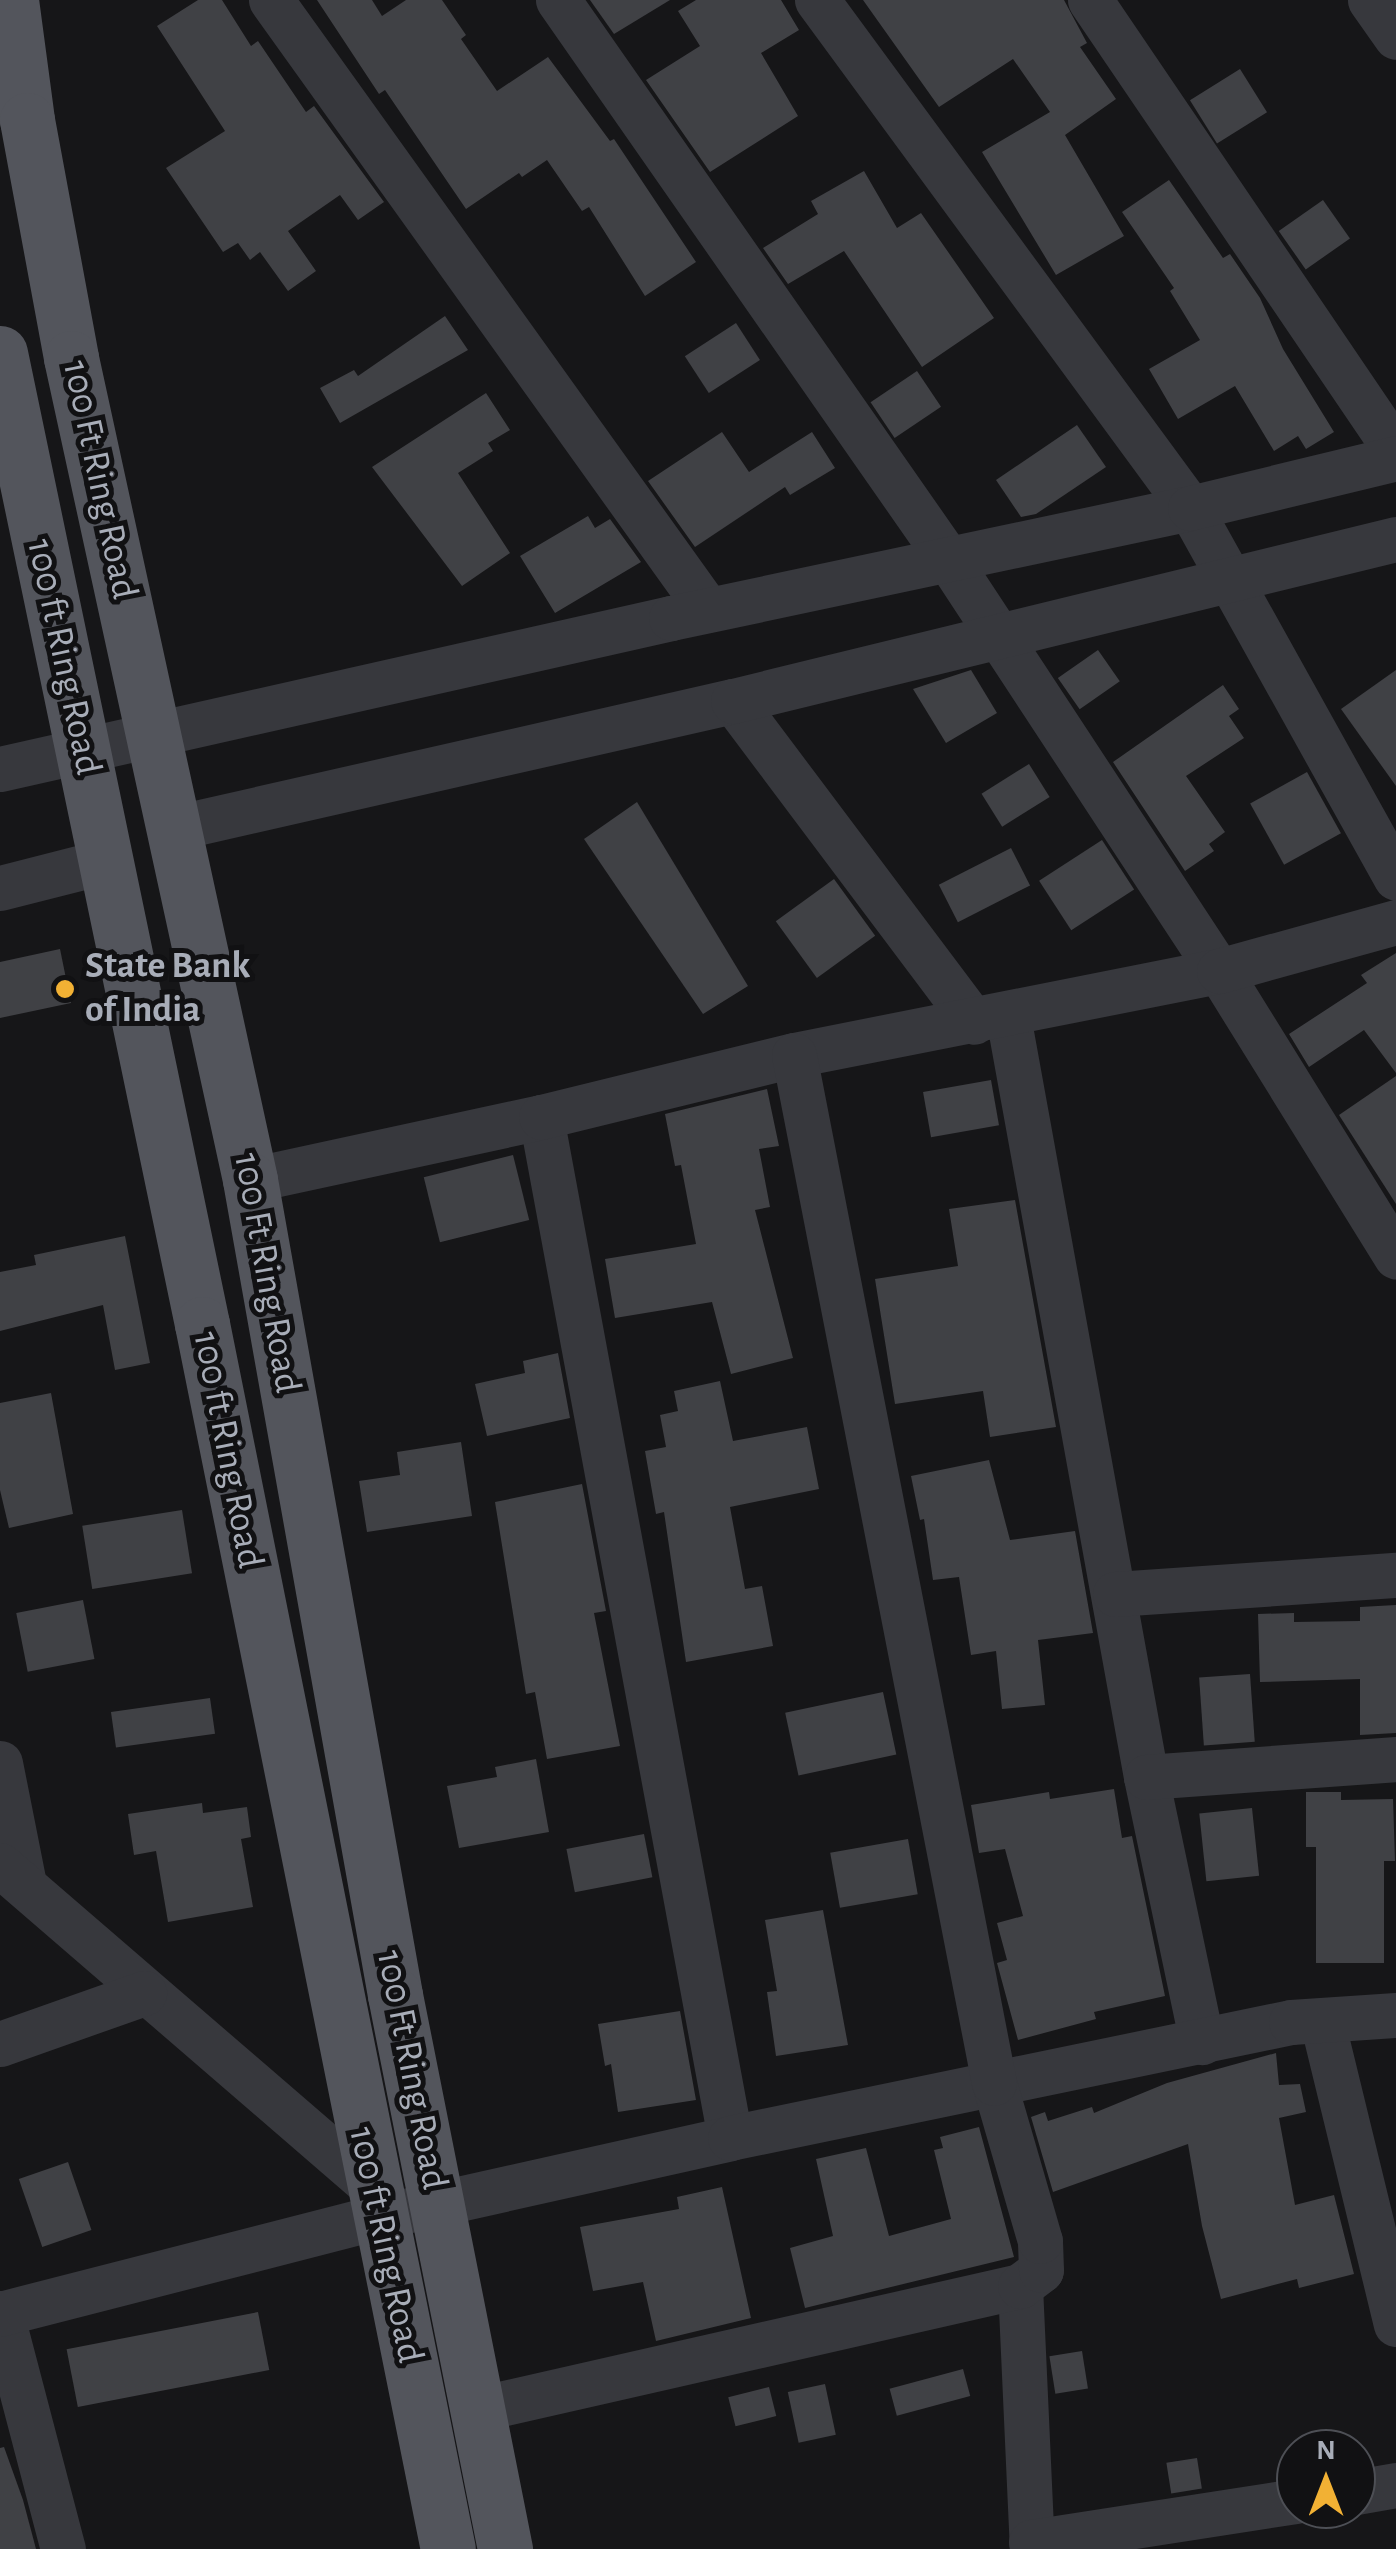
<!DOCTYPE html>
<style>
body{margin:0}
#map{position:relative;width:1396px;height:2549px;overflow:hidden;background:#161618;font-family:"Alegreya Sans",sans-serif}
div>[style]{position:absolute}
.building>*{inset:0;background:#404145;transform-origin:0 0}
.street>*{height:45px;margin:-22.5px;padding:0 22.5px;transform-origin:22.5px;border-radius:22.5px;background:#37383d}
.primary>*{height:55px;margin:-27.5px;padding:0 27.5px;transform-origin:27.5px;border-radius:27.5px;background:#53555c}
.dots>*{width:28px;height:28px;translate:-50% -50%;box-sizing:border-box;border:5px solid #111113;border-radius:50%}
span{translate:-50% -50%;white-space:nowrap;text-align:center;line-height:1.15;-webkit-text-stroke:10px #111113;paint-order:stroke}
.street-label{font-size:38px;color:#a8adb8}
.poi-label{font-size:38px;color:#a8adb8;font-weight:700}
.left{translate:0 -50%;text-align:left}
.north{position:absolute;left:1276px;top:2429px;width:100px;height:100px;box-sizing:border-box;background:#111113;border:2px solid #4d4f55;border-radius:50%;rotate:0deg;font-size:28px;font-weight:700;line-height:40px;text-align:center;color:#a8adb8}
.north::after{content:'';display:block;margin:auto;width:35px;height:45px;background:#f2b134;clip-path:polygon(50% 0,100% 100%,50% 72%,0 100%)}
</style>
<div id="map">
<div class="building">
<i style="clip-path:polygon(198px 0,222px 0,251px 46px,258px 41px,306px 112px,314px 106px,384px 202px,358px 220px,340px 195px,288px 231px,316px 271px,288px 291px,260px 252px,250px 260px,238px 243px,223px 252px,166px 168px,225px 131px,157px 26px)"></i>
<i style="clip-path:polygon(317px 0,372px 0,382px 16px,406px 0,442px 0,466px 35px,461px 39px,497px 91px,548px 57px,610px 141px,614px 139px,696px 262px,645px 296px,589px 207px,582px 211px,547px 160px,522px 177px,519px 173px,466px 209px,385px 90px,379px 94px)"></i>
<i style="clip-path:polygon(590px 0,670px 0,614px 34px)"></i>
<i style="clip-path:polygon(696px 0,781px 0,799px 30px,761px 53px,798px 116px,710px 172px,646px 80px,700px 46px,678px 11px)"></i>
<i style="clip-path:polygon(863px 0,1064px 0,1087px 43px,1080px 47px,1116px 99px,1065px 135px,1124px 236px,1056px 275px,982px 152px,1050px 112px,1013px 59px,939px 107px)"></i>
<i style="left:1240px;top:69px;width:51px;height:59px;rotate:58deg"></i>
<i style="clip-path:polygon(864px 171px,897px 228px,921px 213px,994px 318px,922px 367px,844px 251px,788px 284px,763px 248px,818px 214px,811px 201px)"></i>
<i style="clip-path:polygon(1169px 180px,1223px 258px,1230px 254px,1260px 298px,1283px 349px,1334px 432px,1306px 449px,1298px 436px,1274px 451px,1235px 386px,1178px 419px,1149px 369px,1200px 340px,1170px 291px,1174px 288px,1122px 212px)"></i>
<i style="left:1323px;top:200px;width:47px;height:54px;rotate:55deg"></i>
<i style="clip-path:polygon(445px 316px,468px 350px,340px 423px,320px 388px,354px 370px,358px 376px)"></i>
<i style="left:736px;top:323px;width:44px;height:61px;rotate:57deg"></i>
<i style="left:917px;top:371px;width:43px;height:56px;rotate:56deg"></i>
<i style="clip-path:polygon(486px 393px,510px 430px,488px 443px,493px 451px,458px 473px,510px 553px,462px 586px,372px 467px)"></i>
<i style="clip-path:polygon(1077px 425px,1106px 467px,1036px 514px,1021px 517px,996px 480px)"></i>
<i style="clip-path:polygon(722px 432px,749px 472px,812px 432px,835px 468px,790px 495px,785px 487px,695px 547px,648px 481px)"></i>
<i style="clip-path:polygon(588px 516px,595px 528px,610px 519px,641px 562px,555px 613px,520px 556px)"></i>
<i style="left:1098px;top:650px;width:38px;height:49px;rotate:55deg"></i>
<i style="clip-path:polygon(971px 670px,997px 713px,946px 743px,913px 689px)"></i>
<i style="clip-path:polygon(1396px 670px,1396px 786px,1341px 709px)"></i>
<i style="clip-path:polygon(1223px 685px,1239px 709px,1229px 716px,1244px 738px,1186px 776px,1225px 832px,1209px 844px,1214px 851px,1185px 871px,1113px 762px)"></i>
<i style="left:1029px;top:764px;width:39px;height:56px;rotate:58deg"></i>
<i style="left:1307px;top:772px;width:70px;height:65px;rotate:61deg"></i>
<i style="clip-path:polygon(637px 802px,748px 986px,703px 1014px,584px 839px)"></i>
<i style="left:1102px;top:840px;width:59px;height:75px;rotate:57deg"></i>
<i style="left:1011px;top:848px;width:42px;height:81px;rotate:63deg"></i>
<i style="left:834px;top:879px;width:70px;height:72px;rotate:54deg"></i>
<i style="clip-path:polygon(60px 949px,71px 1003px,0 1018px,0 962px)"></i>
<i style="clip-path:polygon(1396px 953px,1396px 1073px,1364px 1030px,1309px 1067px,1289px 1034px,1367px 983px,1361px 975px)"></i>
<i style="clip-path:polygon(1396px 1076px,1396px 1204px,1339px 1115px)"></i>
<i style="left:991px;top:1080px;width:46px;height:69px;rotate:80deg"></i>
<i style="clip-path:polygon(767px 1089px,779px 1146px,759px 1149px,770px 1207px,755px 1210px,793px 1358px,731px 1374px,712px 1302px,615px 1318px,605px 1259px,696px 1244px,681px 1165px,675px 1166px,665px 1114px)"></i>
<i style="left:513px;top:1155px;width:67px;height:92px;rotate:76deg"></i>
<i style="clip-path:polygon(1015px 1200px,1056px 1427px,990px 1437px,983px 1391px,895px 1404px,875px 1279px,958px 1266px,949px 1209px)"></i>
<i style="clip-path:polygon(125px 1236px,150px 1363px,115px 1370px,103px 1305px,0 1331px,0 1272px,36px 1265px,34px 1255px)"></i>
<i style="clip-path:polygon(558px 1353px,570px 1418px,487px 1436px,475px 1384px,525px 1373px,523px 1361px)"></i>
<i style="clip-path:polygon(720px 1381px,733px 1441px,807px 1427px,819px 1489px,730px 1507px,745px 1589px,762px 1586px,773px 1646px,686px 1662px,664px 1512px,656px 1514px,645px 1451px,666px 1447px,660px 1415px,678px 1411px,674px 1391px)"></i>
<i style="clip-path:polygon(51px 1393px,73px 1514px,9px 1528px,0 1490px,0 1403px)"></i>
<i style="clip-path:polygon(461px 1442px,472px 1516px,367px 1532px,359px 1481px,400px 1475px,397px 1452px)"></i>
<i style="clip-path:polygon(989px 1460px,1010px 1540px,1075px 1531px,1093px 1633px,1038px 1640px,1045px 1705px,1002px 1709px,996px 1651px,971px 1655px,959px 1577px,933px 1580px,924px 1519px,920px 1520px,911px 1476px)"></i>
<i style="clip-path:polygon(582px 1484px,606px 1611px,594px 1613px,620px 1746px,547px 1759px,535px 1692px,526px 1694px,495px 1502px)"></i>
<i style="left:182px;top:1510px;width:64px;height:101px;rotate:81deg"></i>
<i style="left:83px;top:1600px;width:60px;height:68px;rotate:79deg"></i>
<i style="clip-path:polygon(1396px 1605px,1396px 1733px,1360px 1735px,1360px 1679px,1260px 1682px,1258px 1614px,1294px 1613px,1294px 1622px,1360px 1621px,1360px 1607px)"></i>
<i style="left:1250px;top:1674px;width:68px;height:51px;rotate:86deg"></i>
<i style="left:883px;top:1692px;width:64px;height:100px;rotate:78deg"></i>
<i style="left:210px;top:1698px;width:36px;height:100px;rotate:82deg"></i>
<i style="clip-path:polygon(536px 1759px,549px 1832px,459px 1848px,447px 1786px,497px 1777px,495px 1767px)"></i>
<i style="clip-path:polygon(1114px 1789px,1122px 1838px,1132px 1836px,1165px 1996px,1094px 2012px,1096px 2019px,1018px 2040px,997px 1963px,1007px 1960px,997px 1923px,1023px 1916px,1005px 1849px,979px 1853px,971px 1805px,1049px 1792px,1050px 1799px)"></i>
<i style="clip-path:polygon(1306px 1792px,1341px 1792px,1341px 1800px,1393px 1799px,1395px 1861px,1384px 1861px,1384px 1963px,1316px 1963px,1316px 1847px,1306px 1847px)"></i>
<i style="clip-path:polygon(202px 1803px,203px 1813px,247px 1807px,251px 1837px,241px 1839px,253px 1907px,168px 1922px,156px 1851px,134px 1855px,128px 1814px)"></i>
<i style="left:1252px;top:1808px;width:68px;height:53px;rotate:84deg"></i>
<i style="left:644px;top:1834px;width:44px;height:79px;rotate:79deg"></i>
<i style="left:908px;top:1839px;width:56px;height:79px;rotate:80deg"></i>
<i style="clip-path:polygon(823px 1910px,848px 2045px,776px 2056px,767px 1992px,777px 1991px,765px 1920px)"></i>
<i style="clip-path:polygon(680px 2011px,696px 2100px,618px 2112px,611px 2064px,605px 2066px,598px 2024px)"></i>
<i style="clip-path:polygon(1276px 2053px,1279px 2085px,1300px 2084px,1306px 2112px,1279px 2118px,1295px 2205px,1334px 2195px,1354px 2274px,1299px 2288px,1297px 2279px,1221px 2299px,1202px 2226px,1188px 2144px,1053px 2192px,1031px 2117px,1045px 2112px,1048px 2121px,1092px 2107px,1094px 2113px,1167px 2083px)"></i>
<i style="clip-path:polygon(979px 2127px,1014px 2257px,805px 2308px,790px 2248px,833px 2236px,816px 2159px,866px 2148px,889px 2236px,951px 2219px,934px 2150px,943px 2148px,940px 2137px)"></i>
<i style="left:68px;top:2162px;width:72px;height:52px;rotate:71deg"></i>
<i style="clip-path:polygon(722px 2187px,751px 2318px,656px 2341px,643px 2282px,593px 2291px,580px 2227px,679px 2209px,677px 2197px)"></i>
<i style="left:258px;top:2312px;width:59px;height:195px;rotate:79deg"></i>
<i style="left:1082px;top:2351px;width:38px;height:33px;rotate:81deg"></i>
<i style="left:963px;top:2369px;width:28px;height:76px;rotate:75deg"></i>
<i style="left:825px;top:2384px;width:52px;height:38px;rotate:78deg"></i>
<i style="left:769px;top:2387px;width:30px;height:42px;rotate:76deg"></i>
<i style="clip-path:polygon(4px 2447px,23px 2500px,36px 2549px,0 2549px,0 2448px)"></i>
<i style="left:1197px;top:2458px;width:31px;height:31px;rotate:81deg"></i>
</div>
<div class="street">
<i style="left:271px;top:0;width:750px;rotate:54.38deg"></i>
<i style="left:558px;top:0;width:682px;rotate:55.1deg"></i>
<i style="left:948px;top:559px;width:493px;rotate:56.7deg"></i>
<i style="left:1219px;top:971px;width:336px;rotate:58.2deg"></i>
<i style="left:817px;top:0;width:630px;rotate:53.71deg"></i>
<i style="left:1190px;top:508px;width:423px;rotate:60.9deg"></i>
<i style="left:1090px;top:0;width:545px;rotate:55.84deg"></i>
<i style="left:1370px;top:0;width:45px;rotate:54.9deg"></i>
<i style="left:733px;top:701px;width:401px;rotate:53.1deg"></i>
<i style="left:0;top:769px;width:688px;rotate:-12.68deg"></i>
<i style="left:671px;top:618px;width:531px;rotate:-11.97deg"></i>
<i style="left:1190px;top:508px;width:212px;rotate:-13.6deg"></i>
<i style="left:174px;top:828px;width:573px;rotate:-12.8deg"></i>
<i style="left:733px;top:701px;width:683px;rotate:-13.73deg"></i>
<i style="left:0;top:888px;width:109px;rotate:-14.3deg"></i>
<i style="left:1008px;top:1016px;width:773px;rotate:79.72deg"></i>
<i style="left:1146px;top:1777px;width:271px;rotate:78.1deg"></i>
<i style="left:541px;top:1117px;width:1038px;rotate:79.51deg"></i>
<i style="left:250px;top:1180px;width:298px;rotate:-12.2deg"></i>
<i style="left:541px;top:1117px;width:260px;rotate:-13.8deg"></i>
<i style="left:794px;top:1055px;width:433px;rotate:-11.2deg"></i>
<i style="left:1219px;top:971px;width:184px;rotate:-15.5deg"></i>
<i style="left:1115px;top:1594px;width:282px;rotate:-3.9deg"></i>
<i style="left:0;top:1763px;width:123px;rotate:78.8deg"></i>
<i style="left:1146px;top:1777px;width:251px;rotate:-4.1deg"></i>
<i style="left:0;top:1865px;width:496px;rotate:40.8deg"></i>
<i style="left:1322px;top:2021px;width:312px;rotate:76.3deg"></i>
<i style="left:0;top:2044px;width:153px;rotate:-19.5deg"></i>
<i style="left:1020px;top:2286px;width:263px;rotate:87.4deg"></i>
<i style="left:1px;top:2313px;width:244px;rotate:75.3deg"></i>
<i style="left:0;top:2314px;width:390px;rotate:-14.4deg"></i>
<i style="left:378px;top:2217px;width:361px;rotate:-12.6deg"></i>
<i style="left:730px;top:2138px;width:573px;rotate:-11.68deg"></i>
<i style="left:1291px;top:2022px;width:105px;rotate:-3.8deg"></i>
<i style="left:478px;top:2409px;width:556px;rotate:-12.79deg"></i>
<i style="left:1020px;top:2286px;width:26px;rotate:-37deg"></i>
<i style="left:1041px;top:2270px;width:29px;rotate:-92deg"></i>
<i style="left:1040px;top:2241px;width:165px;rotate:-106.2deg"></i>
<i style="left:994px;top:2083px;width:1047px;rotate:-101.01deg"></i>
<i style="left:1356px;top:2492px;width:41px;rotate:-9.9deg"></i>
<i style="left:1031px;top:2542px;width:268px;rotate:-8.8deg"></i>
</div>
<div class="primary">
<i style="left:11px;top:0;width:121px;rotate:82.4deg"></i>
<i style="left:27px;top:120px;width:242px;rotate:79.5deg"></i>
<i style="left:71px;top:358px;width:841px;rotate:77.71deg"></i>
<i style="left:250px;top:1180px;width:828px;rotate:79.91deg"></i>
<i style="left:395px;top:1995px;width:565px;rotate:78.77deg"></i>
<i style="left:0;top:353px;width:992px;rotate:78.25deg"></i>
<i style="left:202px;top:1324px;width:1249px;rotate:78.65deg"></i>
</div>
<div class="dots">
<i style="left:65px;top:989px;background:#f2b134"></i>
</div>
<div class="street-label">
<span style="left:99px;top:480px;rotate:78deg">100 Ft Ring Road</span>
<span style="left:63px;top:657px;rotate:78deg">100 ft Ring Road</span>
<span style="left:266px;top:1273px;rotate:80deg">100 Ft Ring Road</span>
<span style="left:227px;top:1450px;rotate:79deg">100 ft Ring Road</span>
<span style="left:411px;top:2070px;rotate:79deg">100 Ft Ring Road</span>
<span style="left:385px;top:2245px;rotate:78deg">100 ft Ring Road</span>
</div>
<div class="poi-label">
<span class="left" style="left:85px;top:989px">State Bank<br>of India</span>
</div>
<div class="north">N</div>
</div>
